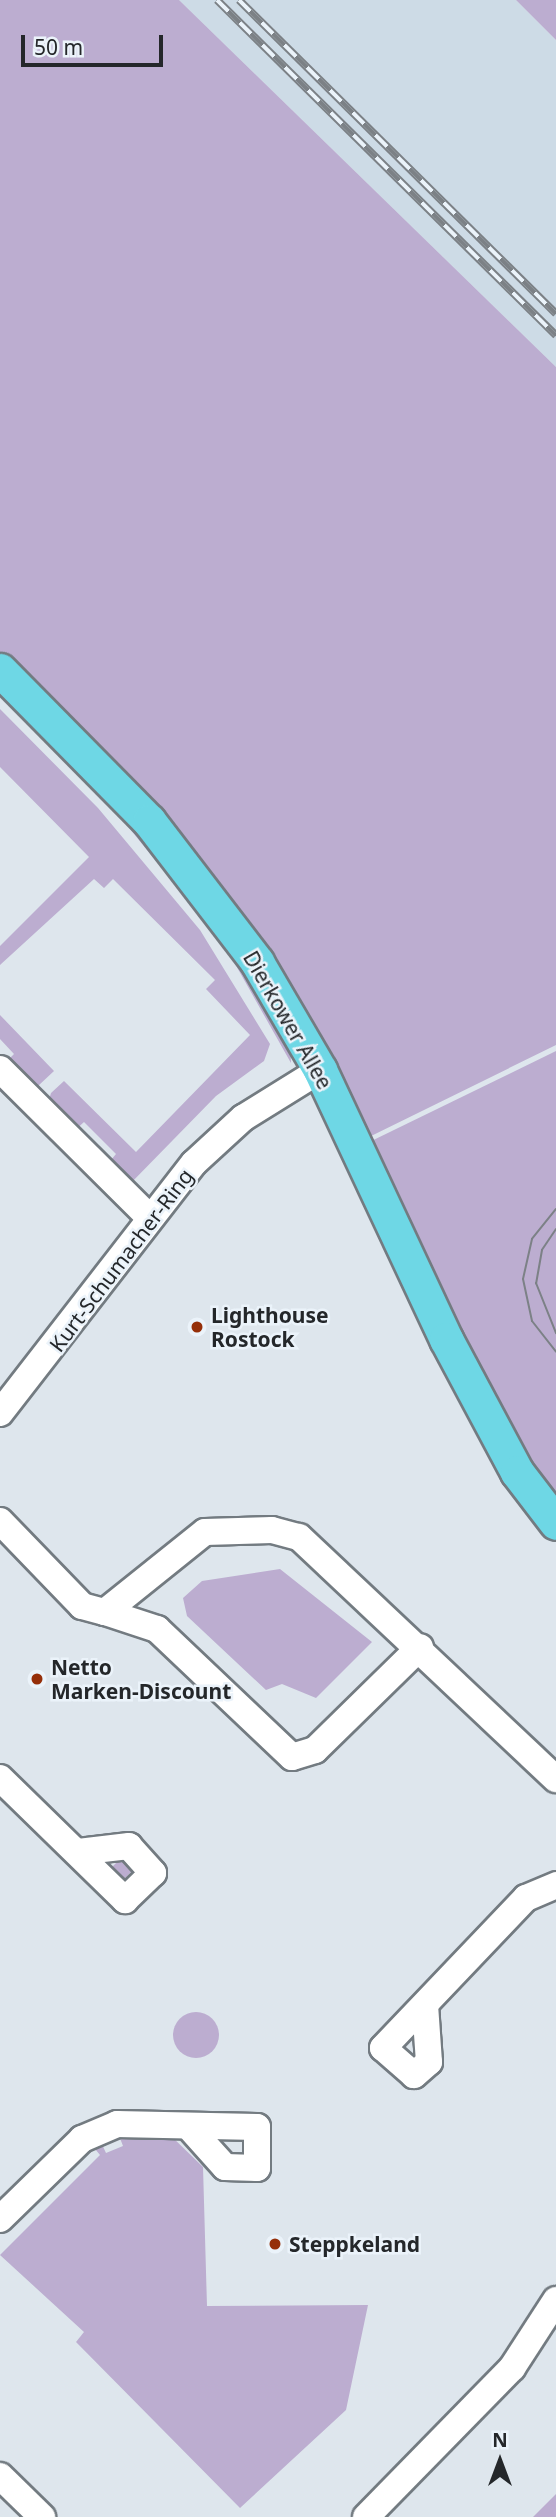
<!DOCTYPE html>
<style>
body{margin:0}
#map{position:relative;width:556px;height:2517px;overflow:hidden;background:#dee6ed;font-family:"Noto Sans",sans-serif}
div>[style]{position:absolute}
.built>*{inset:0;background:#cddbe6}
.green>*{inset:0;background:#bcadd0;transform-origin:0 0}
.round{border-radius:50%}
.roads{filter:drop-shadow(2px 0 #737b81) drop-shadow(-2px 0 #737b81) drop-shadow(0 2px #737b81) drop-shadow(0 -2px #737b81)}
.minor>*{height:26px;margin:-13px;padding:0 13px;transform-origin:13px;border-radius:13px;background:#fff}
.major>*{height:33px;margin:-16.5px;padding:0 16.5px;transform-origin:16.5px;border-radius:16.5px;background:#6ed7e5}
.tram>*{height:2px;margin:-1px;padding:0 1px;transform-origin:1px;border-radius:1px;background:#7c8186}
.rail>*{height:8px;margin-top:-4px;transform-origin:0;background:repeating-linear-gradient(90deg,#ebf3fa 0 16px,#7c8186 0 32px);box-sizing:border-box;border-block:2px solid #7c8186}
.dots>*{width:19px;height:19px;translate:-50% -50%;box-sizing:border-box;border:4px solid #ebf3fa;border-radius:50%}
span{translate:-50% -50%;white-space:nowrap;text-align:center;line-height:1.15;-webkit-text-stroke:5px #ebf3fa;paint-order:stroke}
.street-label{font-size:21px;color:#24272a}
.poi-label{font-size:21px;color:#24272a;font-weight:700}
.left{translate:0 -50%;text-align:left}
.north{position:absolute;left:465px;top:2426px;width:70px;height:70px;-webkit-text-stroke:5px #ebf3fa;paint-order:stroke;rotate:0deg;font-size:19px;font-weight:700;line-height:28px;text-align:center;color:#24272a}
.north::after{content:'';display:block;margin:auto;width:24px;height:32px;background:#24272a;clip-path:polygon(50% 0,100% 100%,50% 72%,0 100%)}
.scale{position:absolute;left:21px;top:35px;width:142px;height:32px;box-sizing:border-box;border:4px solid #24272a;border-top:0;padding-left:9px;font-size:21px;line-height:24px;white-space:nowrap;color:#24272a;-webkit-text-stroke:5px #ebf3fa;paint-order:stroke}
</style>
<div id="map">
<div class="built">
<i style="clip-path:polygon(179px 0,516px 0,556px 40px,556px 367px)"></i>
</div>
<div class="green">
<i style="clip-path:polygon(0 0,179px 0,556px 367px,556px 1045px,365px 1139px,325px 1054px,0 659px)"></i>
<i style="clip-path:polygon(516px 0,556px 0,556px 40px)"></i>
<i style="clip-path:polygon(0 686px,187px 884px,290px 1037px,291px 1063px,234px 962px,179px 889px,107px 801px,0 695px)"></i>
<i style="clip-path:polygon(0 709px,98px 808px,200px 930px,270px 1044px,264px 1061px,216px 1096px,129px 1185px,106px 1166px,116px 1154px,84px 1122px,73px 1132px,49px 1100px,51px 1093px,64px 1081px,136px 1152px,250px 1035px,206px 989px,215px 980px,113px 879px,104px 888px,94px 879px,0 965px,0 946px,89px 857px,0 767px)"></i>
<i style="clip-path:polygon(0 1015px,54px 1071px,38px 1086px,4px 1064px,14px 1054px,0 1039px)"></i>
<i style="clip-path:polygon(556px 1051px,556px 1507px,527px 1475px,357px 1148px)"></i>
<i style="clip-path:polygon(280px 1569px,372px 1642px,316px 1698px,282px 1684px,266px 1690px,187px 1616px,183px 1598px,202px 1581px)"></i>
<i style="left:124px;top:1855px;width:17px;height:19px;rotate:45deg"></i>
<i class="round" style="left:173px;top:2012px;width:46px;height:46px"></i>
<i style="clip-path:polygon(167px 2132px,203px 2167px,207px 2306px,368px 2305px,346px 2410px,240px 2508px,76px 2342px,84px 2332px,0 2255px,100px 2155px,91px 2144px,100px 2140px,106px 2153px,123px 2146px,118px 2133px)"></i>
<i style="clip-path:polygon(556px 2494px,556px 2517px,533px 2517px)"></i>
</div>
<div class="roads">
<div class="minor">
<i style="left:0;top:1069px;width:210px;rotate:44.8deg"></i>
<i style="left:0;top:1413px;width:316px;rotate:-52.2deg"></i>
<i style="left:194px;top:1163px;width:67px;rotate:-42.6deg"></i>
<i style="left:243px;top:1118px;width:91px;rotate:-31.9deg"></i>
<i style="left:0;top:1521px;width:118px;rotate:46deg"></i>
<i style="left:82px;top:1606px;width:24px;rotate:15deg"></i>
<i style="left:105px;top:1612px;width:128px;rotate:-38.7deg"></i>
<i style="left:205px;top:1532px;width:67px;rotate:-1.7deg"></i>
<i style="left:272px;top:1530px;width:28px;rotate:15deg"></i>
<i style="left:299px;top:1537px;width:353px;rotate:43.3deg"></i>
<i style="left:105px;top:1612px;width:55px;rotate:18.1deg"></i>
<i style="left:157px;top:1629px;width:186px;rotate:43.5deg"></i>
<i style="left:292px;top:1757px;width:24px;rotate:-17deg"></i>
<i style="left:315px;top:1750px;width:147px;rotate:-44.4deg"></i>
<i style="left:0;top:1778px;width:175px;rotate:44.3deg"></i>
<i style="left:125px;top:1900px;width:39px;rotate:-44deg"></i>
<i style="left:153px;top:1873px;width:36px;rotate:-132deg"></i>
<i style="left:129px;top:1846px;width:51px;rotate:173.3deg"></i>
<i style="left:425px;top:2005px;width:57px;rotate:86deg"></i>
<i style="left:429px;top:2062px;width:20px;rotate:139deg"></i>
<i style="left:414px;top:2075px;width:41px;rotate:-138.9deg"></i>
<i style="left:383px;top:2048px;width:207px;rotate:-46.4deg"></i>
<i style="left:526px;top:1898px;width:33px;rotate:-23deg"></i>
<i style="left:0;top:2219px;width:115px;rotate:-44.3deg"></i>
<i style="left:82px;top:2139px;width:38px;rotate:-23deg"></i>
<i style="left:117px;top:2124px;width:140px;rotate:1.2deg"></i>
<i style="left:257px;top:2127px;width:41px;rotate:90deg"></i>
<i style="left:257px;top:2168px;width:32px;rotate:-178deg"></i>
<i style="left:225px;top:2167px;width:54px;rotate:-132deg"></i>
<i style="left:0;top:2476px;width:59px;rotate:44.3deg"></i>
<i style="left:366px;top:2517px;width:209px;rotate:-45.6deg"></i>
<i style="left:512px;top:2368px;width:81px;rotate:-57.1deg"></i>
</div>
<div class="major">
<i style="left:0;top:670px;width:212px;rotate:45.4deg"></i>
<i style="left:149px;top:821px;width:178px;rotate:52.5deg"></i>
<i style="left:257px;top:962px;width:125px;rotate:59.7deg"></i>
<i style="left:320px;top:1070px;width:297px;rotate:64.9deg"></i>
<i style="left:446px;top:1339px;width:151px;rotate:61.9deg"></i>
<i style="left:517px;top:1472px;width:64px;rotate:52.6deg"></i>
</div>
</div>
<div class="tram">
<i style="left:556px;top:1209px;width:38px;rotate:129deg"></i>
<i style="left:532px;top:1239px;width:41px;rotate:102.7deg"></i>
<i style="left:523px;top:1279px;width:43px;rotate:77.9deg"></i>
<i style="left:532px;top:1321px;width:39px;rotate:52deg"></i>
<i style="left:556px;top:1229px;width:25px;rotate:124deg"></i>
<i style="left:542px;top:1250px;width:34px;rotate:100deg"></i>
<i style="left:536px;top:1283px;width:54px;rotate:68.2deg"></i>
</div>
<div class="rail">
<i style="left:217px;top:0;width:477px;rotate:44.7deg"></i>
<i style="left:239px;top:0;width:446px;rotate:44.7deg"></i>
</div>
<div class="dots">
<i style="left:197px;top:1327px;background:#952f09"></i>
<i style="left:37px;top:1679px;background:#952f09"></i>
<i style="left:275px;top:2244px;background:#952f09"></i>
</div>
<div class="street-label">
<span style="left:288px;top:1020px;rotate:60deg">Dierkower Allee</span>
<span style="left:121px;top:1260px;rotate:-53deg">Kurt-Schumacher-Ring</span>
</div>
<div class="poi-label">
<span class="left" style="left:211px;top:1327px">Lighthouse<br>Rostock</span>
<span class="left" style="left:51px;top:1679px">Netto<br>Marken-Discount</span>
<span class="left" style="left:289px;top:2244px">Steppkeland</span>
</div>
<div class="north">N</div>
<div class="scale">50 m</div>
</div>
